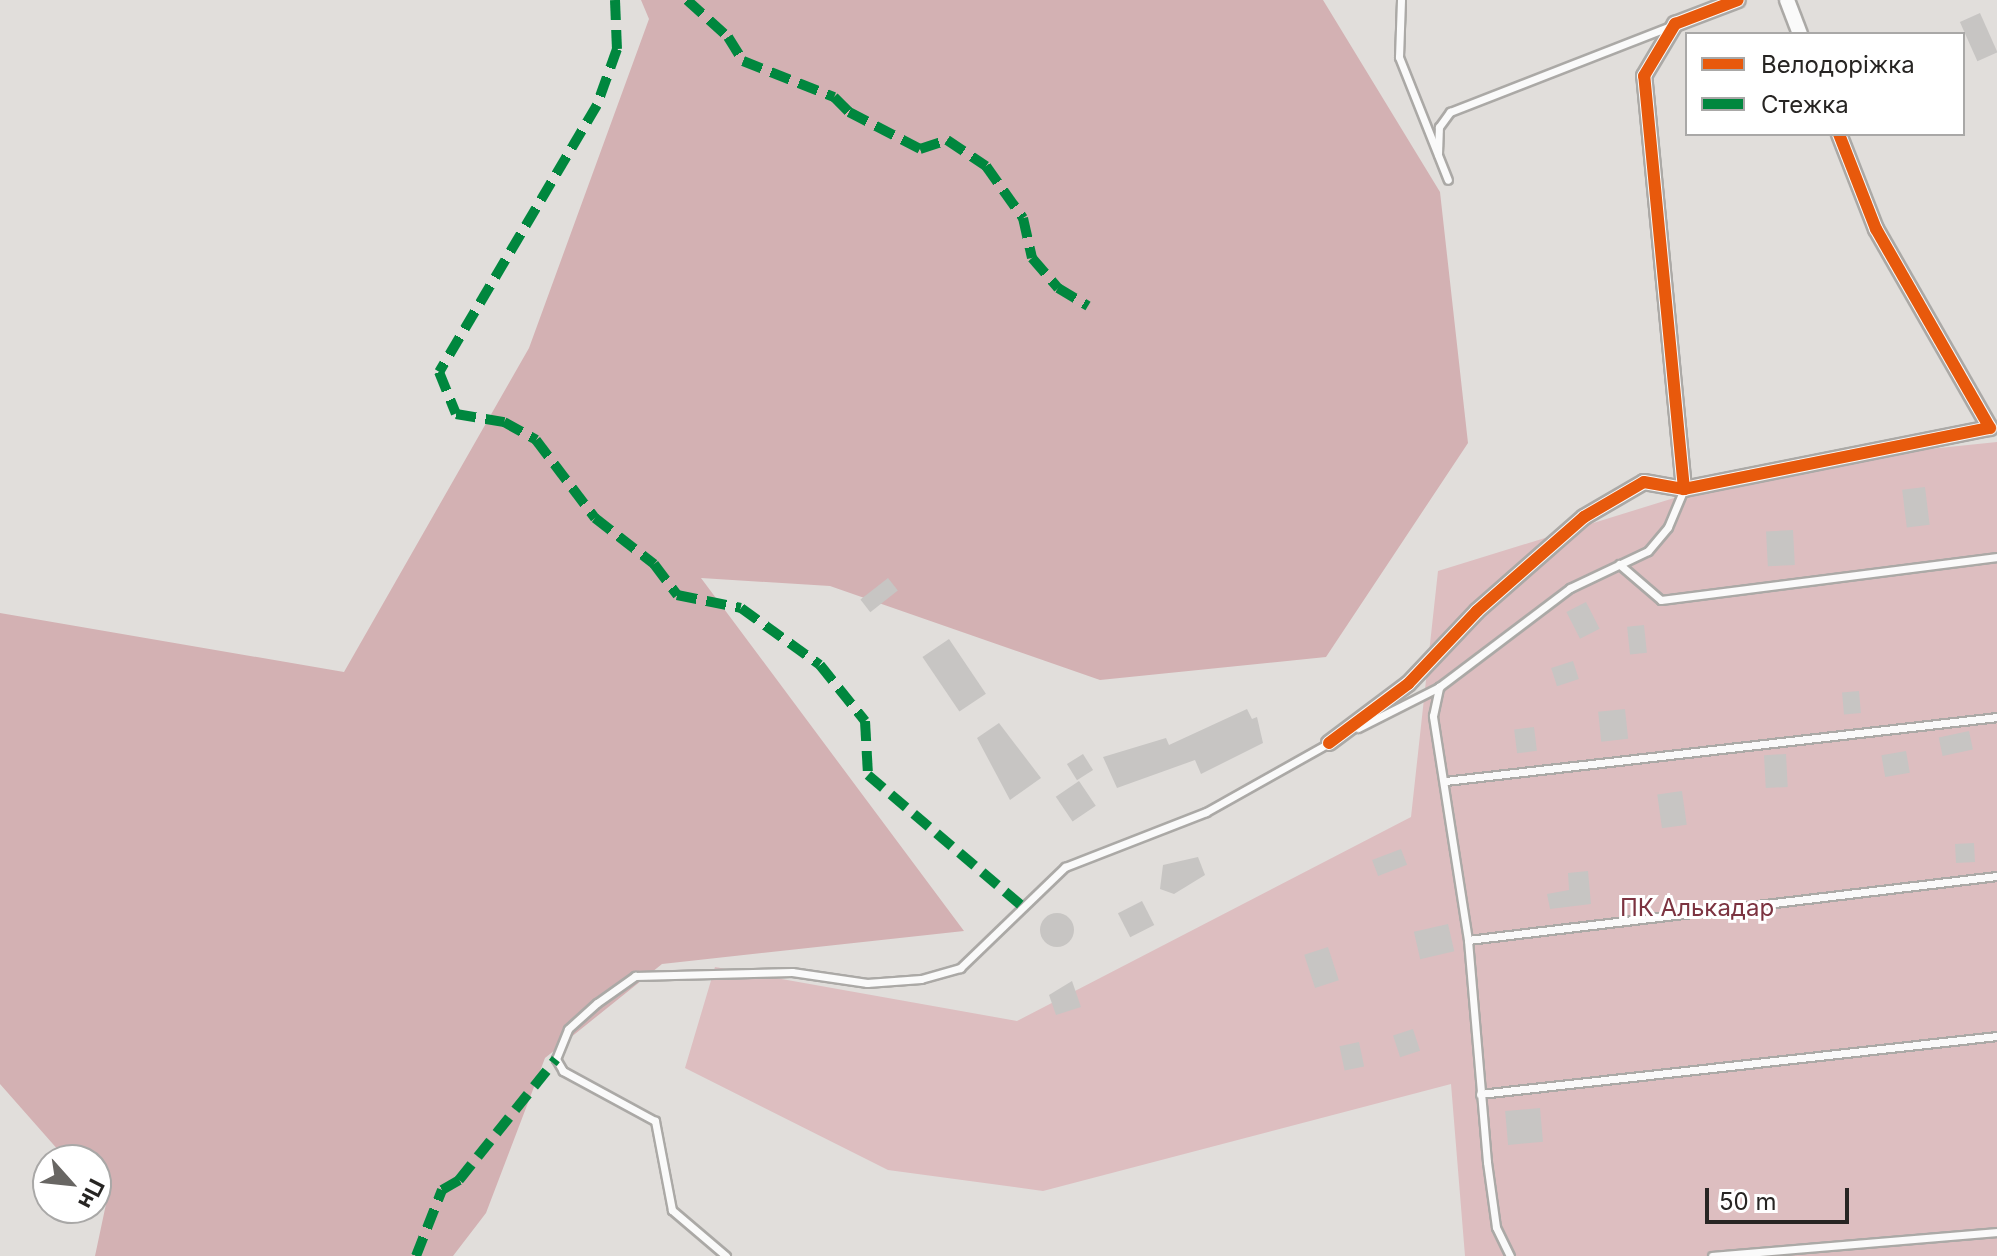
<!DOCTYPE html>
<meta charset="utf-8">
<style>
body{margin:0}
#map{position:relative;width:1997px;height:1256px;overflow:hidden;background:#e1dedb;font-family:Inter,sans-serif}
div>[style]{position:absolute}
.green>*{inset:0;background:#ddbec0}
.forest>*{inset:0;background:#d3b1b3}
.building>*{inset:0;background:#c7c5c3;transform-origin:0 0}
.round{border-radius:50%}
.roads{filter:drop-shadow(2px 0 #aba9a6) drop-shadow(-2px 0 #aba9a6) drop-shadow(0 2px #aba9a6) drop-shadow(0 -2px #aba9a6)}
.lane>*{height:7px;margin:-3.5px;padding:0 3.5px;transform-origin:3.5px;border-radius:3.5px;background:#fafafa}
.street>*{height:14px;margin:-7px;padding:0 7px;transform-origin:7px;border-radius:7px;background:#fafafa}
.quiet>*{height:10px;margin-top:-5px;transform-origin:0;background:repeating-linear-gradient(90deg,#00873e 0 20px,transparent 0 30px)}
.cycleway>*{height:12px;margin:-6px;padding:0 6px;transform-origin:6px;border-radius:6px;background:#e8590c}
span{translate:-50% -50%;white-space:nowrap;text-align:center;line-height:1.15;-webkit-text-stroke:6px #fff;paint-order:stroke}
.park-label{font-size:24px;color:#7c3340}
.legend{position:absolute;left:1685px;top:32px;width:280px;height:104px;box-sizing:border-box;background:#fff;border:2px solid #a9a8a7;margin:0;padding:10px 14px;list-style:none;font-size:24px;color:#272523}
.legend li{display:flex;align-items:center;gap:16px;height:40px}
.legend b{width:40px;border:2px solid #a9a8a7}
.north{position:absolute;left:32px;top:1144px;width:80px;height:80px;box-sizing:border-box;background:#fff;border:2px solid #a9a8a7;border-radius:50%;rotate:117deg;font-size:22px;font-weight:700;line-height:32px;text-align:center;color:#272523}
.north::after{content:'';display:block;margin:auto;width:28px;height:36px;background:#686663;clip-path:polygon(50% 0,100% 100%,50% 72%,0 100%)}
.scale{position:absolute;left:1705px;top:1188px;width:144px;height:36px;box-sizing:border-box;border:4px solid #272523;border-top:0;padding-left:10px;font-size:24px;line-height:28px;white-space:nowrap;color:#272523;-webkit-text-stroke:6px #fff;paint-order:stroke}
</style>
<div id="map">
<div class="green">
<i style="clip-path:polygon(1997px 442px,1997px 1256px,1465px 1256px,1451px 1084px,1043px 1191px,888px 1170px,685px 1068px,715px 967px,1017px 1021px,1411px 817px,1438px 571px,1784px 464px)"></i>
</div>
<div class="forest">
<i style="clip-path:polygon(641px 0,1323px 0,1440px 192px,1468px 443px,1326px 657px,1100px 680px,830px 586px,701px 578px,964px 931px,662px 964px,545px 1058px,486px 1213px,453px 1256px,95px 1256px,106px 1204px,96px 1192px,96px 1160px,67px 1160px,0 1084px,0 613px,344px 672px,529px 348px,649px 19px)"></i>
</div>
<div class="building">
<i style="left:1980px;top:13px;width:43px;height:22px;rotate:66deg"></i>
<i style="left:1925px;top:487px;width:38px;height:23px;rotate:83deg"></i>
<i style="left:1793px;top:530px;width:35px;height:27px;rotate:87deg"></i>
<i style="left:888px;top:578px;width:16px;height:35px;rotate:52deg"></i>
<i style="left:1586px;top:602px;width:30px;height:22px;rotate:63deg"></i>
<i style="left:1644px;top:625px;width:28px;height:17px;rotate:84deg"></i>
<i style="left:949px;top:639px;width:66px;height:32px;rotate:56deg"></i>
<i style="left:1573px;top:661px;width:19px;height:23px;rotate:72deg"></i>
<i style="left:1859px;top:691px;width:22px;height:17px;rotate:85deg"></i>
<i style="clip-path:polygon(1247px 709px,1252px 719px,1257px 717px,1263px 743px,1201px 774px,1195px 760px,1117px 788px,1103px 757px,1166px 738px,1169px 745px)"></i>
<i style="left:1625px;top:709px;width:30px;height:27px;rotate:84deg"></i>
<i style="clip-path:polygon(999px 723px,1041px 778px,1010px 800px,977px 738px)"></i>
<i style="left:1534px;top:727px;width:24px;height:20px;rotate:83deg"></i>
<i style="left:1969px;top:731px;width:19px;height:31px;rotate:78deg"></i>
<i style="left:1906px;top:751px;width:22px;height:25px;rotate:80deg"></i>
<i style="left:1083px;top:754px;width:19px;height:19px;rotate:58deg"></i>
<i style="left:1786px;top:754px;width:33px;height:22px;rotate:87deg"></i>
<i style="left:1079px;top:781px;width:30px;height:28px;rotate:56deg"></i>
<i style="left:1682px;top:791px;width:34px;height:25px;rotate:82deg"></i>
<i style="left:1974px;top:843px;width:19px;height:19px;rotate:87deg"></i>
<i style="left:1401px;top:849px;width:17px;height:31px;rotate:69deg"></i>
<i style="clip-path:polygon(1198px 857px,1205px 875px,1174px 894px,1160px 889px,1163px 865px)"></i>
<i style="clip-path:polygon(1588px 871px,1591px 904px,1550px 909px,1547px 894px,1569px 890px,1568px 873px)"></i>
<i style="left:1142px;top:901px;width:27px;height:27px;rotate:63deg"></i>
<i class="round" style="left:1040px;top:913px;width:34px;height:34px"></i>
<i style="left:1448px;top:924px;width:28px;height:35px;rotate:77deg"></i>
<i style="left:1328px;top:947px;width:35px;height:25px;rotate:72deg"></i>
<i style="clip-path:polygon(1072px 981px,1081px 1007px,1056px 1015px,1049px 995px)"></i>
<i style="left:1413px;top:1029px;width:23px;height:21px;rotate:72deg"></i>
<i style="left:1359px;top:1042px;width:25px;height:20px;rotate:78deg"></i>
<i style="left:1540px;top:1108px;width:34px;height:35px;rotate:85deg"></i>
</div>
<div class="roads">
<div class="lane">
<i style="left:1401px;top:0;width:57px;rotate:92deg"></i>
<i style="left:1399px;top:57px;width:132px;rotate:68.3deg"></i>
<i style="left:1438px;top:154px;width:27px;rotate:-88deg"></i>
<i style="left:1439px;top:127px;width:19px;rotate:-54deg"></i>
<i style="left:1450px;top:112px;width:239px;rotate:-21.3deg"></i>
<i style="left:1619px;top:564px;width:55px;rotate:40.6deg"></i>
<i style="left:1661px;top:600px;width:339px;rotate:-7.3deg"></i>
<i style="left:1358px;top:728px;width:91px;rotate:-26.8deg"></i>
<i style="left:1445px;top:781px;width:556px;rotate:-6.61deg"></i>
<i style="left:1468px;top:940px;width:533px;rotate:-6.9deg"></i>
<i style="left:1480px;top:1094px;width:520px;rotate:-6.4deg"></i>
<i style="left:726px;top:1256px;width:71px;rotate:-139.6deg"></i>
<i style="left:672px;top:1210px;width:91px;rotate:-100.8deg"></i>
<i style="left:655px;top:1121px;width:105px;rotate:-151.5deg"></i>
<i style="left:563px;top:1071px;width:14px;rotate:-120deg"></i>
<i style="left:556px;top:1059px;width:32px;rotate:-68deg"></i>
<i style="left:568px;top:1029px;width:39px;rotate:-42deg"></i>
<i style="left:597px;top:1003px;width:47px;rotate:-35.4deg"></i>
<i style="left:635px;top:976px;width:157px;rotate:-1.5deg"></i>
<i style="left:792px;top:972px;width:76px;rotate:8.3deg"></i>
<i style="left:867px;top:983px;width:54px;rotate:-4.2deg"></i>
<i style="left:921px;top:979px;width:41px;rotate:-15.8deg"></i>
<i style="left:960px;top:968px;width:146px;rotate:-43.9deg"></i>
<i style="left:1065px;top:867px;width:151px;rotate:-21.3deg"></i>
<i style="left:1206px;top:812px;width:141px;rotate:-29.3deg"></i>
<i style="left:1510px;top:1256px;width:32px;rotate:-116deg"></i>
<i style="left:1496px;top:1227px;width:66px;rotate:-97.9deg"></i>
<i style="left:1487px;top:1162px;width:223px;rotate:-94.9deg"></i>
<i style="left:1468px;top:940px;width:227px;rotate:-98.9deg"></i>
<i style="left:1433px;top:716px;width:30px;rotate:-78deg"></i>
<i style="left:1439px;top:687px;width:164px;rotate:-37.1deg"></i>
<i style="left:1570px;top:588px;width:86px;rotate:-25.4deg"></i>
<i style="left:1648px;top:551px;width:31px;rotate:-50deg"></i>
<i style="left:1668px;top:527px;width:41px;rotate:-67.2deg"></i>
<i style="left:1712px;top:1256px;width:286px;rotate:-4.8deg"></i>
</div>
<div class="street">
<i style="left:1787px;top:0;width:36px;rotate:69deg"></i>
<i style="left:1684px;top:489px;width:312px;rotate:-11.3deg"></i>
<i style="left:1990px;top:428px;width:229px;rotate:-119.8deg"></i>
<i style="left:1876px;top:229px;width:102px;rotate:-111.3deg"></i>
<i style="left:1329px;top:743px;width:99px;rotate:-36.8deg"></i>
<i style="left:1408px;top:684px;width:100px;rotate:-46.6deg"></i>
<i style="left:1477px;top:611px;width:142px;rotate:-41.3deg"></i>
<i style="left:1584px;top:517px;width:69px;rotate:-30.3deg"></i>
<i style="left:1644px;top:482px;width:41px;rotate:9.9deg"></i>
<i style="left:1684px;top:489px;width:415px;rotate:-95.5deg"></i>
<i style="left:1644px;top:76px;width:61px;rotate:-59.2deg"></i>
<i style="left:1675px;top:24px;width:67px;rotate:-20.9deg"></i>
</div>
</div>
<div class="quiet">
<i style="left:615px;top:0;width:49px;rotate:87.7deg"></i>
<i style="left:617px;top:49px;width:59px;rotate:109.7deg"></i>
<i style="left:597px;top:105px;width:310px;rotate:120.6deg"></i>
<i style="left:439px;top:372px;width:45px;rotate:68deg"></i>
<i style="left:456px;top:414px;width:49px;rotate:9.5deg"></i>
<i style="left:504px;top:422px;width:37px;rotate:29deg"></i>
<i style="left:536px;top:440px;width:98px;rotate:52.9deg"></i>
<i style="left:595px;top:518px;width:75px;rotate:37.9deg"></i>
<i style="left:654px;top:564px;width:39px;rotate:53deg"></i>
<i style="left:677px;top:595px;width:65px;rotate:11.5deg"></i>
<i style="left:741px;top:608px;width:97px;rotate:35.8deg"></i>
<i style="left:820px;top:665px;width:72px;rotate:51.2deg"></i>
<i style="left:865px;top:721px;width:54px;rotate:86.8deg"></i>
<i style="left:868px;top:775px;width:202px;rotate:40.4deg"></i>
<i style="left:687px;top:0;width:55px;rotate:42.1deg"></i>
<i style="left:728px;top:37px;width:28px;rotate:58deg"></i>
<i style="left:743px;top:61px;width:98px;rotate:21.6deg"></i>
<i style="left:834px;top:97px;width:21px;rotate:45deg"></i>
<i style="left:849px;top:112px;width:80px;rotate:27.5deg"></i>
<i style="left:920px;top:149px;width:28px;rotate:-18deg"></i>
<i style="left:947px;top:140px;width:47px;rotate:33.7deg"></i>
<i style="left:986px;top:166px;width:64px;rotate:54.6deg"></i>
<i style="left:1023px;top:218px;width:41px;rotate:77.3deg"></i>
<i style="left:1032px;top:258px;width:40px;rotate:49deg"></i>
<i style="left:1058px;top:288px;width:35px;rotate:31deg"></i>
<i style="left:416px;top:1256px;width:71px;rotate:-68.5deg"></i>
<i style="left:442px;top:1190px;width:20px;rotate:-30deg"></i>
<i style="left:459px;top:1180px;width:155px;rotate:-51.3deg"></i>
</div>
<div class="cycleway">
<i style="left:1684px;top:489px;width:312px;rotate:-11.3deg"></i>
<i style="left:1990px;top:428px;width:229px;rotate:-119.8deg"></i>
<i style="left:1876px;top:229px;width:102px;rotate:-111.3deg"></i>
<i style="left:1329px;top:743px;width:99px;rotate:-36.8deg"></i>
<i style="left:1408px;top:684px;width:100px;rotate:-46.6deg"></i>
<i style="left:1477px;top:611px;width:142px;rotate:-41.3deg"></i>
<i style="left:1584px;top:517px;width:69px;rotate:-30.3deg"></i>
<i style="left:1644px;top:482px;width:41px;rotate:9.9deg"></i>
<i style="left:1684px;top:489px;width:415px;rotate:-95.5deg"></i>
<i style="left:1644px;top:76px;width:61px;rotate:-59.2deg"></i>
<i style="left:1675px;top:24px;width:67px;rotate:-20.9deg"></i>
</div>
<div class="park-label">
<span style="left:1697px;top:908px">ПК Алькадар</span>
</div>
<ul class="legend">
<li><b style="height:10px;background:#e8590c"></b>Велодоріжка</li>
<li><b style="height:10px;background:#00873e"></b>Стежка</li>
</ul>
<div class="north">Пн</div>
<div class="scale">50 m</div>
</div>
